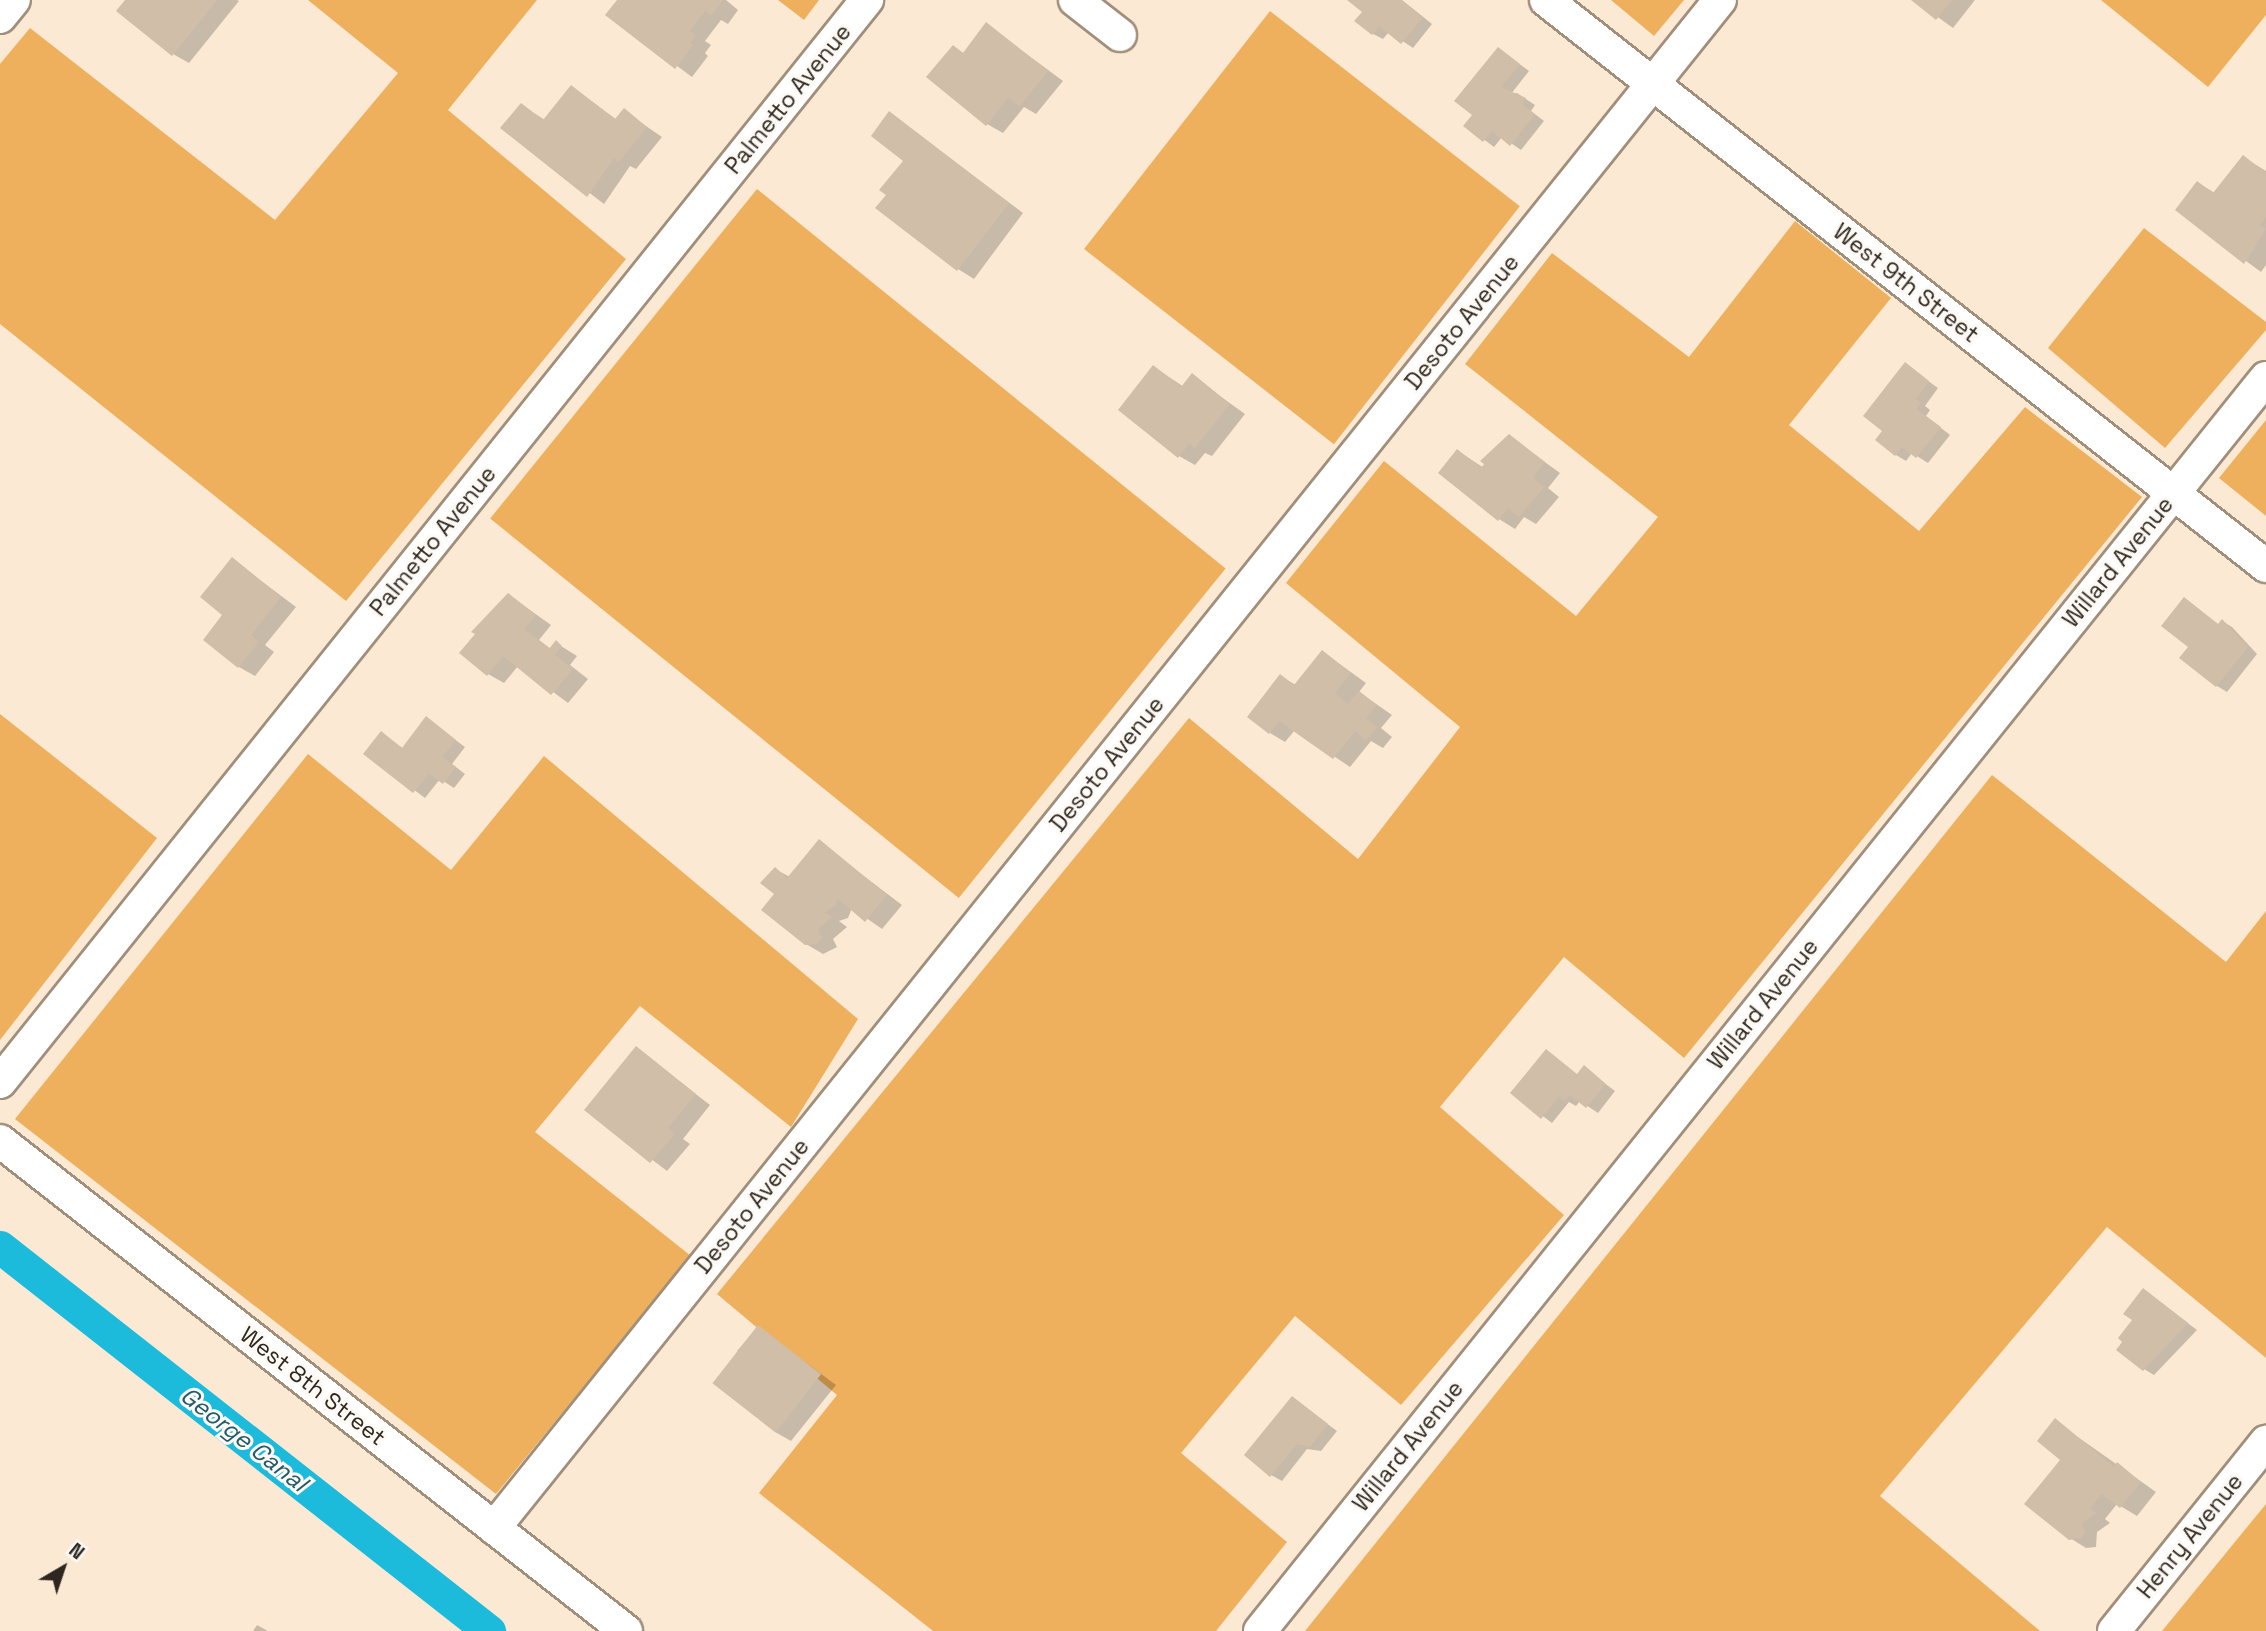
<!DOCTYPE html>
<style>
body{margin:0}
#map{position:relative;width:2266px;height:1631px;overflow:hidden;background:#fbe9d4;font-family:"Space Grotesk",sans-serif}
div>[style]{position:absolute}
.green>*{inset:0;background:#eeb05c;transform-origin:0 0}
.shadow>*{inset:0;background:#0003}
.canal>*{height:33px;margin:-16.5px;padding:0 16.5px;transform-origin:16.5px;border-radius:16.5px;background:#1cbbdc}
.building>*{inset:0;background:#d0bea9;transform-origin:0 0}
.roads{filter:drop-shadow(2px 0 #a08f7b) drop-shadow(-2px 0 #a08f7b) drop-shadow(0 2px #a08f7b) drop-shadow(0 -2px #a08f7b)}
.minor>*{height:32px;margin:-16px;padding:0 16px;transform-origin:16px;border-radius:16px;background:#fff}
span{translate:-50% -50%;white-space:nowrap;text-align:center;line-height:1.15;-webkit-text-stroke:6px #fdf9f5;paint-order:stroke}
.street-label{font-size:23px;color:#2d271f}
.water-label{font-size:24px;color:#225b69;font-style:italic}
.north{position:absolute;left:28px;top:1533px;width:70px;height:70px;-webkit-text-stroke:5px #fdf9f5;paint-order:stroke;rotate:39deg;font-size:19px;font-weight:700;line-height:28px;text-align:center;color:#2d271f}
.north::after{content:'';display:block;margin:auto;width:24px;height:32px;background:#2d271f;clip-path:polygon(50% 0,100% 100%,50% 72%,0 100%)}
</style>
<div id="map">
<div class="green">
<i style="clip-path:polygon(308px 0,537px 0,448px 110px,626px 259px,346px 601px,0 324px,0 64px,30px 28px,275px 220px,398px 73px)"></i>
<i style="clip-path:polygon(778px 0,819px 0,804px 20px)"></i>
<i style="clip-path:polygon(1611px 0,1684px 0,1654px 36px)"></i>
<i style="clip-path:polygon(2101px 0,2266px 0,2266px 15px,2208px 87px)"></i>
<i style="left:1270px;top:11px;width:317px;height:302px;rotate:38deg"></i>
<i style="left:757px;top:189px;width:603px;height:424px;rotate:39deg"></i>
<i style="clip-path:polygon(1795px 221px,1891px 298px,1789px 425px,1919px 531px,2025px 407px,2142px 497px,1684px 1058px,1564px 957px,1440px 1107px,1564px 1215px,1401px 1405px,1295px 1316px,1181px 1453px,1287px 1542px,1216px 1631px,933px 1631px,759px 1493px,837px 1395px,717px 1294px,1189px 718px,1358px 859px,1460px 727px,1286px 583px,1384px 461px,1576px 616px,1658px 517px,1465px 364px,1552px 253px,1689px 357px)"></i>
<i style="clip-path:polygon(2144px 228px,2266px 322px,2266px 330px,2165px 448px,2048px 348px)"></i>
<i style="clip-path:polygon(2266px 420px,2266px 516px,2219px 478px)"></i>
<i style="clip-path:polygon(0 714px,157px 838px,0 1040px)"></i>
<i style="clip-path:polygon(308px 754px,451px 870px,544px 756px,858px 1019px,791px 1127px,640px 1006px,535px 1132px,691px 1256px,496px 1494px,15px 1119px)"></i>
<i style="clip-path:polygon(1992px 775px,2226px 962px,2266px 911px,2266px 1358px,2107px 1227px,1880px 1496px,2040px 1631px,1305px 1631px)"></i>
<i style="clip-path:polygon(2266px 1504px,2266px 1631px,2162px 1631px)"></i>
</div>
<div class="shadow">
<i style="clip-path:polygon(127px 0,237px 0,239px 1px,189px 63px,173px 54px)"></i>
<i style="clip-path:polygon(619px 0,726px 0,738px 10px,728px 24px,721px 20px,705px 41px,711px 45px,705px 53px,708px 56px,692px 77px,608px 15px)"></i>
<i style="clip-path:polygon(1350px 0,1402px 0,1432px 24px,1413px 48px,1389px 32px,1383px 39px,1373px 34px,1364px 12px)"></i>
<i style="clip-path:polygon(1914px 0,1975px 0,1953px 28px)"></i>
<i style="clip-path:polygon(986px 24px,1063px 81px,1036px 114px,1024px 107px,1003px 133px,987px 124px,953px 47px,965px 54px)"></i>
<i style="clip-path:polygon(1499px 49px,1529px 71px,1511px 94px,1517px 93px,1535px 105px,1531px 111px,1544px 121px,1521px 150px,1502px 137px,1494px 147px,1466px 126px,1475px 115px)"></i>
<i style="clip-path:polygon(572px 87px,617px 120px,624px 111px,662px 137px,636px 169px,630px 166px,604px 204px,503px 127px,521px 105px,545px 120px)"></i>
<i style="clip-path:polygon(890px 113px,1023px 213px,974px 279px,958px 269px,888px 194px,906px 161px)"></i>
<i style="clip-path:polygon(2243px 157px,2266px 171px,2266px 265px,2261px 272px,2177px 210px,2198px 183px,2215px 193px)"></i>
<i style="clip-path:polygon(1906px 365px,1938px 388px,1925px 406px,1930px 410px,1926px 416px,1950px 435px,1928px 463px,1912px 453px,1906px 461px,1896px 455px,1884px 431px)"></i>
<i style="clip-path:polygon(1154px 367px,1184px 387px,1192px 376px,1245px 414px,1212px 456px,1205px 453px,1195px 465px,1179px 456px)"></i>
<i style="clip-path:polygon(1509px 436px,1560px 473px,1548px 488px,1559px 497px,1536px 524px,1524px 517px,1515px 529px,1499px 519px,1458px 451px,1484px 468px)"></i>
<i style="clip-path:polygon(232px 559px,296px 607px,265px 645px,274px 652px,255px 676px,239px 667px,225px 615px)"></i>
<i style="clip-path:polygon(509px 595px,551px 625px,539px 640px,551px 649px,556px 643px,577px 656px,570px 665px,588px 679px,568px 703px,518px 666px,504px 683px,488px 674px)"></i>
<i style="clip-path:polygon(2185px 599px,2219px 625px,2222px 621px,2232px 627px,2257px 654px,2227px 692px,2217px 686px,2191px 647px)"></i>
<i style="clip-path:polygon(1323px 652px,1366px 683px,1359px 692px,1392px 715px,1381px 728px,1392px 737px,1383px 748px,1371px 741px,1350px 767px,1295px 730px,1285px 742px,1270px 733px,1280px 676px,1296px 685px)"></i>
<i style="clip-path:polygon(426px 718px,465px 747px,452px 764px,465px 774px,454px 788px,440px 779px,425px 798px,366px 754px,382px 734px,404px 749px)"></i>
<i style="clip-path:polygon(819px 842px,902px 905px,882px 929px,852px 908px,848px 918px,839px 921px,847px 927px,833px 939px,837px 947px,823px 954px,806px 944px,776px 894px,775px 869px,790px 877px)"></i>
<i style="clip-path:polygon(636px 1048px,710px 1105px,683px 1139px,690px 1144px,667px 1171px,587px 1110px)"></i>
<i style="clip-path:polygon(1584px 1068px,1615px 1091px,1598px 1113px,1580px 1101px,1576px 1106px,1569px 1102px,1552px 1123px,1512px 1093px,1578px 1075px)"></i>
<i style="clip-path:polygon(2144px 1290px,2197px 1330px,2154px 1375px,2144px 1369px,2134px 1320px)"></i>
<i style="clip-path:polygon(758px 1327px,836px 1385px,791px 1441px,775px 1432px,737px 1351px)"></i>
<i style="clip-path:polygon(1293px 1398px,1337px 1431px,1321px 1451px,1307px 1449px,1282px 1481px,1271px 1475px)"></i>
<i style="clip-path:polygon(2055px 1421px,2156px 1492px,2137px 1516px,2117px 1504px,2105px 1519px,2110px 1523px,2097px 1532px,2096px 1547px,2086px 1548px,2070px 1538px)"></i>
<i style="clip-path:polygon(257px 1625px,268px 1631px,253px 1631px)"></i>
</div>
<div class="canal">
<i style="left:0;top:1247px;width:622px;rotate:38.14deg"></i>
</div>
<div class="building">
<i style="clip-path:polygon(125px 0,217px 0,172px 56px,116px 11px)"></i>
<i style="clip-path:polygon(617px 0,723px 0,711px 16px,705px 11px,690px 31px,696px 35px,690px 43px,693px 45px,675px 69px,605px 15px)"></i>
<i style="clip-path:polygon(1347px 0,1401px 0,1423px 17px,1401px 44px,1379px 26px,1372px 35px,1354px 21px,1362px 12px)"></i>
<i style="clip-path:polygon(1911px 0,1952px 0,1936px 20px)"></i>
<i style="clip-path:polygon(986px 22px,1048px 71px,1020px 106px,1008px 98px,986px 126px,926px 77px,953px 45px,963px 53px)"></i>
<i style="clip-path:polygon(1498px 47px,1520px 64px,1501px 87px,1526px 98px,1522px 104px,1535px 114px,1510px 146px,1492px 131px,1483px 142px,1463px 126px,1472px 115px,1454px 101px)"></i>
<i style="clip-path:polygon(571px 85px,615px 119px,624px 108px,647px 127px,619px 162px,614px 158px,587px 197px,500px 128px,521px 103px,543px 120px)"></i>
<i style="clip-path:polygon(889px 111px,1009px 203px,957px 271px,875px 208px,886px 195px,879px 190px,903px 161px,871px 136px)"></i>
<i style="clip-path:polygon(2243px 155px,2266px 173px,2266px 217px,2260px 225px,2266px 229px,2244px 264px,2175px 210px,2197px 181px,2213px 193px)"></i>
<i style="clip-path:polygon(1905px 362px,1929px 381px,1916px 399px,1921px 403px,1916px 409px,1941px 427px,1916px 458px,1902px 447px,1895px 456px,1875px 440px,1882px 431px,1863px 416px)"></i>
<i style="clip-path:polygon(1153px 365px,1181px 387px,1192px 373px,1230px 404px,1195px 448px,1189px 444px,1178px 458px,1118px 410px)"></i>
<i style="clip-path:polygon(1509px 434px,1545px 462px,1533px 478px,1544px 487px,1519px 517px,1508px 508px,1498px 521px,1438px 473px,1457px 449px,1481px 468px,1484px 464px,1480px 461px)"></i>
<i style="clip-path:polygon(232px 557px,281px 597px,251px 635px,259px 642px,238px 668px,203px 640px,222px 615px,200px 597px)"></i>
<i style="clip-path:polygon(508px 593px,536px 615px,524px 629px,549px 649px,556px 640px,562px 646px,555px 655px,573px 669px,551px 695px,503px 656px,487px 676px,459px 653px,475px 634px,471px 632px)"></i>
<i style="clip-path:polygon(2184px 597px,2218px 624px,2222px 619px,2248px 647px,2216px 687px,2179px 658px,2188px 647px,2161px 626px)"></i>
<i style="clip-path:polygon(1322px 650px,1351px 673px,1335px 693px,1348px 704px,1359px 691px,1377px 705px,1366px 718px,1377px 727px,1366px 740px,1355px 731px,1333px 759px,1279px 721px,1269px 734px,1247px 717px,1280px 674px,1294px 685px)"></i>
<i style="clip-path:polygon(426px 716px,456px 740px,442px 757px,456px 767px,443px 784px,429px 774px,413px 793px,363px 754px,381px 731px,402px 748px)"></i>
<i style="clip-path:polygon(819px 839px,887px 895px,865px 922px,837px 898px,836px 905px,825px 912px,832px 917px,818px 929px,822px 938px,817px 944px,805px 945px,761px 910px,774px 894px,760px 883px,775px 867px,787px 878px)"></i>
<i style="clip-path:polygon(636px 1046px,696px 1094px,668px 1128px,675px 1134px,650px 1163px,584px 1110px)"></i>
<i style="clip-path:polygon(1546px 1049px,1577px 1074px,1584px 1065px,1606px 1084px,1586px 1108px,1570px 1095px,1564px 1101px,1559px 1096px,1541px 1119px,1510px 1093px)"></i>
<i style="clip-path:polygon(2143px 1288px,2188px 1323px,2143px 1371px,2116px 1350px,2122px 1342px,2118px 1338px,2132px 1320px,2123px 1314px)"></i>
<i style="left:758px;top:1325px;width:80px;height:74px;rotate:38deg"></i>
<i style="clip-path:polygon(1292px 1396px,1328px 1424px,1310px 1447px,1297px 1444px,1270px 1477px,1244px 1455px)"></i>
<i style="clip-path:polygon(2055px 1418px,2114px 1467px,2117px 1462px,2141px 1482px,2120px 1508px,2102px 1494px,2090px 1508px,2096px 1513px,2082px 1523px,2085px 1532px,2081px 1538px,2069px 1540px,2024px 1504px,2060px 1460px,2037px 1441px)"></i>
</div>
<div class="roads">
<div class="minor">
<i style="left:1075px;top:0;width:57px;rotate:37.9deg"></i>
<i style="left:1546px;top:0;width:916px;rotate:38.17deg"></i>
<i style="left:0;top:17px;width:22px;rotate:-51deg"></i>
<i style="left:0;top:1082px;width:1387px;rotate:-51.3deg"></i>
<i style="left:0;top:1141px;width:795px;rotate:38.05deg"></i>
<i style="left:494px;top:1528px;width:1959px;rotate:-51.26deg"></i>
<i style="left:1260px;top:1631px;width:1607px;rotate:-51.24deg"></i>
<i style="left:2114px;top:1631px;width:243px;rotate:-51.2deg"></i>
</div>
</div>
<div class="street-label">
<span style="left:788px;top:99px;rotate:-51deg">Palmetto Avenue</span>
<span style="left:1906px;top:283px;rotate:38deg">West 9th Street</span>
<span style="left:1462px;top:322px;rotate:-51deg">Desoto Avenue</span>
<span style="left:433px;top:541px;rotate:-51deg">Palmetto Avenue</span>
<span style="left:2118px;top:562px;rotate:-51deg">Willard Avenue</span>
<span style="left:1107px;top:764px;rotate:-51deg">Desoto Avenue</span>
<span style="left:1763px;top:1004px;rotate:-51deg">Willard Avenue</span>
<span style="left:752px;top:1206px;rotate:-51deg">Desoto Avenue</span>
<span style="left:313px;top:1386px;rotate:38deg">West 8th Street</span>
<span style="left:1408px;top:1446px;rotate:-51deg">Willard Avenue</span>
<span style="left:2190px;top:1536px;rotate:-51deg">Henry Avenue</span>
</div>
<div class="water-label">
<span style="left:244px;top:1439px;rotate:38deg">George Canal</span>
</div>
<div class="north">N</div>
</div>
